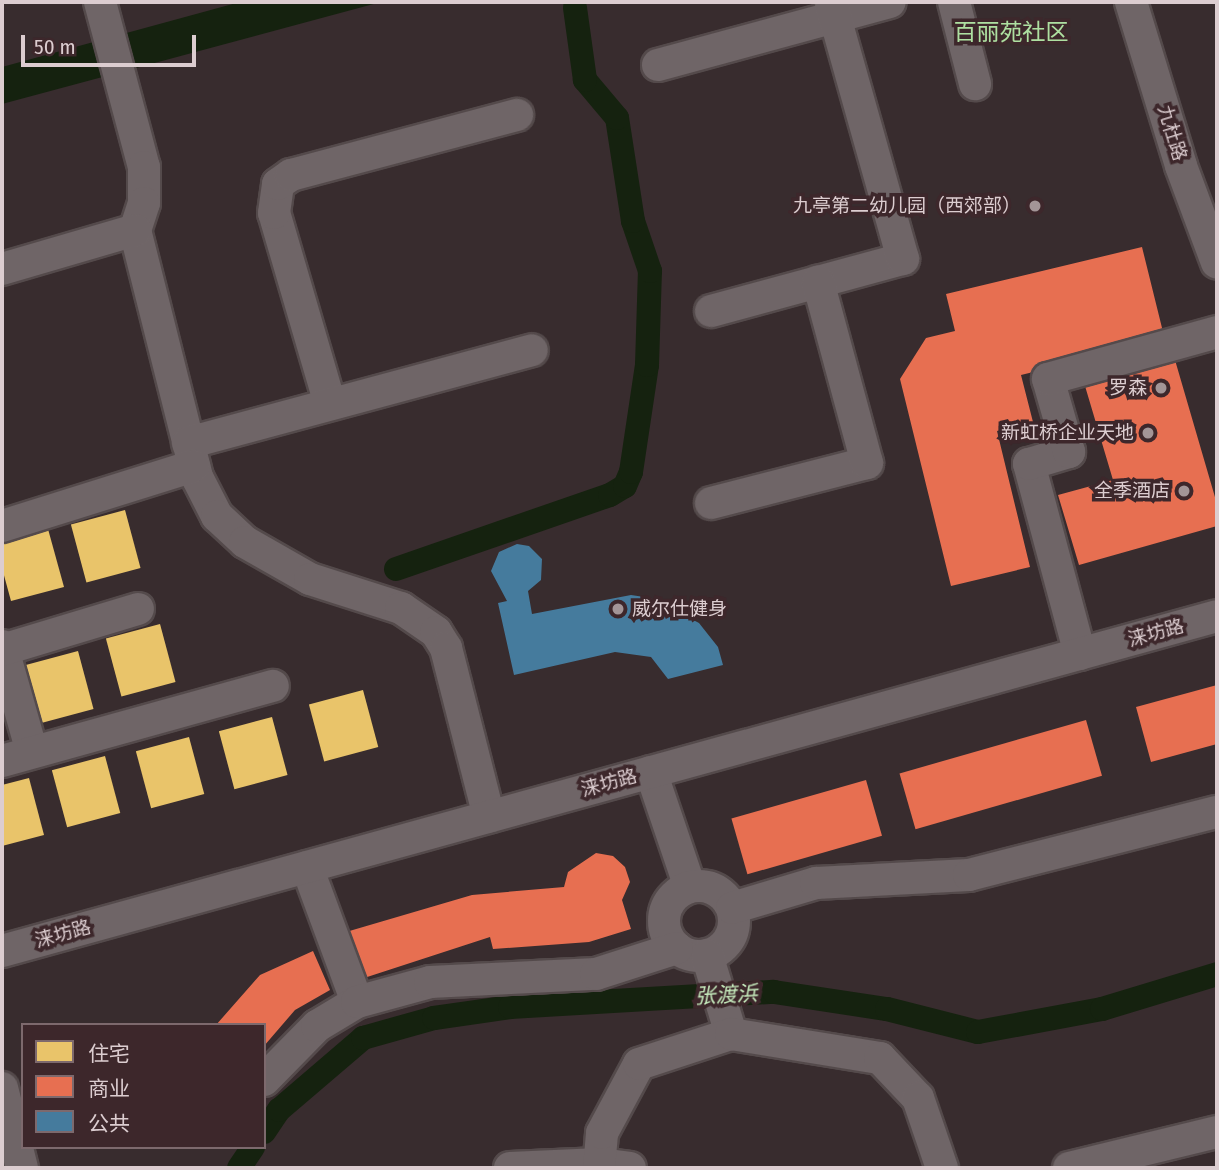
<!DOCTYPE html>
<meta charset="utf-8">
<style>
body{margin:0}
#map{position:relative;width:1219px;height:1170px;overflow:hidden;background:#382c2e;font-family:"Fira Sans Condensed","Noto Sans SC",sans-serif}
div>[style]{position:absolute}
.water>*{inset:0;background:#15220f}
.homes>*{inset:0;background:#e9c46a;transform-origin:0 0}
.shops>*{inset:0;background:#e76f51;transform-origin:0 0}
.public>*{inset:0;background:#457b9d}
.canal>*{height:24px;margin:-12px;padding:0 12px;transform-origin:12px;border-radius:12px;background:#15220f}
.roads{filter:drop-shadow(2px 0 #544a4b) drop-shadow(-2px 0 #544a4b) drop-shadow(0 2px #544a4b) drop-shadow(0 -2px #544a4b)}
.minor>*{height:32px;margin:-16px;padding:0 16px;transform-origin:16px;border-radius:16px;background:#6f6567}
.minor>.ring{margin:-16px;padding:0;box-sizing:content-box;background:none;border:32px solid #6f6567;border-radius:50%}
.dots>*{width:19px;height:19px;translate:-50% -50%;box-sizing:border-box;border:4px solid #3d272b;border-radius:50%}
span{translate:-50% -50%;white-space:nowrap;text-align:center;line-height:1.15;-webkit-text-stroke:7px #3d272b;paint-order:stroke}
.street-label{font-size:19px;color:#dccdd0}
.poi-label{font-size:19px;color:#dccdd0}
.right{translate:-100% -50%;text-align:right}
.left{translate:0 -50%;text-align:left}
.water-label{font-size:21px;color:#c7ecbe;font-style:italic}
.quarter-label{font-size:23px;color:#aee0a1}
.frame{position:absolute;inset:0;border:4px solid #dccdd0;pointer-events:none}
.legend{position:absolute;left:21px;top:1023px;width:245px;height:126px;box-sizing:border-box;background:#3d272b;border:2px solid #7d696d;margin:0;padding:9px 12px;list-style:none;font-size:21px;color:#dccdd0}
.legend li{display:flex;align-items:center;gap:14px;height:35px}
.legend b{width:35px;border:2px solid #7d696d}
.scale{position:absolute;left:21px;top:35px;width:175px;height:32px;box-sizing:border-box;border:4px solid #dccdd0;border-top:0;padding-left:9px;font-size:21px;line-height:24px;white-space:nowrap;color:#dccdd0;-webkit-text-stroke:5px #3d272b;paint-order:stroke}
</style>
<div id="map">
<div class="water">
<i style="clip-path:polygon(240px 2px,381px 2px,2px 104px,2px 67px)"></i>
</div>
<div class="homes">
<i style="left:125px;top:510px;width:60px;height:56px;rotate:75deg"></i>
<i style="clip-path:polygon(48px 529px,64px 587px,11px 601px,2px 568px,2px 541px)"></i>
<i style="left:160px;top:624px;width:60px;height:56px;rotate:75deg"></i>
<i style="left:78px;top:651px;width:60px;height:56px;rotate:75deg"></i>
<i style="left:363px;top:690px;width:59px;height:56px;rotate:75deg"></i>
<i style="left:272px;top:717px;width:60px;height:55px;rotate:75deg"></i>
<i style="left:189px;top:737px;width:59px;height:55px;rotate:75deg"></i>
<i style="left:105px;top:756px;width:59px;height:55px;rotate:75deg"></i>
<i style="clip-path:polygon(29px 778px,44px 835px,2px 846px,2px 785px)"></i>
</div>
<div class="shops">
<i style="clip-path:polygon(1142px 247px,1165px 340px,1021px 375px,1033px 422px,997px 431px,1030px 567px,951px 586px,900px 379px,926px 338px,955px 331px,946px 294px)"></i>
<i style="clip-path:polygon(1175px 360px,1217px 504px,1217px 526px,1079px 565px,1058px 495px,1113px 480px,1085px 386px)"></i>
<i style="clip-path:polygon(1217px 685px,1217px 744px,1151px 762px,1136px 707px)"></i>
<i style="left:1086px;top:720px;width:58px;height:194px;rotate:74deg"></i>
<i style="left:866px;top:780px;width:58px;height:140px;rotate:74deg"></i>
<i style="clip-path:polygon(596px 853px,613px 856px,625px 867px,630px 882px,622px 900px,631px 929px,589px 942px,493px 949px,490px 937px,361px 979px,346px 932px,472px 895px,564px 887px,568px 872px)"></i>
<i style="clip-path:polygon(313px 951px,330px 990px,295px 1010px,264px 1046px,264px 1025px,216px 1025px,260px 975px)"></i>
</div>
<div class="public">
<i style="clip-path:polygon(517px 544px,529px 546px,542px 559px,541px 580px,528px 591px,532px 614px,631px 595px,651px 598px,699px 623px,718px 647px,723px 665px,668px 679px,651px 657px,615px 652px,514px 675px,498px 603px,507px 601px,491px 571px,499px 552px)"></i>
</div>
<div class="canal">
<i style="left:396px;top:569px;width:226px;rotate:-19.1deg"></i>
<i style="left:610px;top:495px;width:17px;rotate:-31deg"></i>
<i style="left:625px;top:486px;width:15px;rotate:-67deg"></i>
<i style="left:631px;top:472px;width:108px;rotate:-81.5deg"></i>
<i style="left:647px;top:365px;width:94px;rotate:-88.2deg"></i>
<i style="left:650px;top:271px;width:53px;rotate:-108.8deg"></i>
<i style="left:633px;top:221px;width:104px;rotate:-98.8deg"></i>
<i style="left:617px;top:118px;width:50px;rotate:-130.1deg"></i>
<i style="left:585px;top:80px;width:73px;rotate:-97.9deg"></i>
<i style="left:264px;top:1132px;width:27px;rotate:-56deg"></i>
<i style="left:279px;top:1110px;width:111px;rotate:-40.6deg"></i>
<i style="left:363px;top:1038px;width:74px;rotate:-15.7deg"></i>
<i style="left:434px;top:1018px;width:77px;rotate:-8.2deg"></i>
<i style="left:510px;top:1007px;width:264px;rotate:-3.3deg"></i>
<i style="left:774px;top:992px;width:114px;rotate:8.6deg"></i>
<i style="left:887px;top:1009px;width:94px;rotate:14.2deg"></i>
<i style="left:978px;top:1032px;width:126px;rotate:-10.5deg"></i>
<i style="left:1102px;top:1009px;width:120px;rotate:-16.9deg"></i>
<i style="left:239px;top:1168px;width:25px;rotate:-56deg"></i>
</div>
<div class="roads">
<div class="minor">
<i style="left:100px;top:2px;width:171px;rotate:75.1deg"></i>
<i style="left:144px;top:167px;width:36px;rotate:90deg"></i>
<i style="left:144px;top:203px;width:28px;rotate:108deg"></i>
<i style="left:135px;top:230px;width:255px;rotate:75.9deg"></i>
<i style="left:197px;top:477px;width:44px;rotate:62.9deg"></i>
<i style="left:217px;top:516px;width:38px;rotate:43deg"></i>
<i style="left:245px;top:542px;width:75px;rotate:29.6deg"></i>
<i style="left:310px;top:579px;width:96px;rotate:17.7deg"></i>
<i style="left:401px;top:608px;width:42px;rotate:34.4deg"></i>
<i style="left:436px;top:632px;width:19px;rotate:58deg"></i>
<i style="left:446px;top:648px;width:174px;rotate:75.7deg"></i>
<i style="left:954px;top:2px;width:85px;rotate:75.6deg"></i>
<i style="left:1131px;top:2px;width:171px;rotate:73deg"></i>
<i style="left:1181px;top:166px;width:103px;rotate:69.6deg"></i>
<i style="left:658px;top:65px;width:240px;rotate:-15.2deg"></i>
<i style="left:2px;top:269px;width:139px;rotate:-16.3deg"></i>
<i style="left:711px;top:311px;width:199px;rotate:-15.2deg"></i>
<i style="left:903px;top:259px;width:267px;rotate:-105.7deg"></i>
<i style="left:330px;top:404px;width:199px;rotate:-106.3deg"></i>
<i style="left:274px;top:213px;width:29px;rotate:-82deg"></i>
<i style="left:278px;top:184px;width:16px;rotate:-35deg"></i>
<i style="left:291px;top:175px;width:234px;rotate:-14.9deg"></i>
<i style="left:188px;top:443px;width:356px;rotate:-15.1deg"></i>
<i style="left:711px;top:503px;width:161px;rotate:-14.4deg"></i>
<i style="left:867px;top:463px;width:188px;rotate:-105.1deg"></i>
<i style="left:2px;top:526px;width:201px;rotate:-17.4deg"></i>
<i style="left:2px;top:646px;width:110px;rotate:74.2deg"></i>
<i style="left:2px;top:650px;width:142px;rotate:-16.8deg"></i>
<i style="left:1080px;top:654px;width:197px;rotate:-105deg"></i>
<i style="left:1029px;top:464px;width:42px;rotate:-16.7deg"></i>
<i style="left:1069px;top:452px;width:76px;rotate:-106deg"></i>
<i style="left:1048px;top:379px;width:175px;rotate:-15.5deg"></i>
<i style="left:2px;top:761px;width:281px;rotate:-15.5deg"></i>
<i style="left:651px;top:772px;width:121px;rotate:71.3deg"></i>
<i style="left:307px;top:867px;width:144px;rotate:69.7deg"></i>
<i class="ring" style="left:664px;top:886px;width:38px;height:38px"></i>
<i style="left:732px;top:908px;width:88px;rotate:-16.6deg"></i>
<i style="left:816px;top:883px;width:153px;rotate:-3deg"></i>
<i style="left:969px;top:875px;width:256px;rotate:-14.3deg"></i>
<i style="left:2px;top:951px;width:1260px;rotate:-15.41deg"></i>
<i style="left:707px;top:955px;width:83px;rotate:73.1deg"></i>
<i style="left:264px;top:1080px;width:76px;rotate:-45.5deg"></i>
<i style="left:317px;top:1026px;width:47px;rotate:-31deg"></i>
<i style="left:357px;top:1002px;width:76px;rotate:-15.3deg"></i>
<i style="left:430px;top:982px;width:166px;rotate:-2.8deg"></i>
<i style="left:596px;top:974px;width:85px;rotate:-17.8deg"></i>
<i style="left:2px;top:1088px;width:82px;rotate:76deg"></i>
<i style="left:510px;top:1168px;width:89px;rotate:-2.6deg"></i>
<i style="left:599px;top:1164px;width:31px;rotate:7deg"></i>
<i style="left:599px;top:1168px;width:35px;rotate:-85deg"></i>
<i style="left:602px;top:1133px;width:78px;rotate:-61.8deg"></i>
<i style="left:639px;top:1064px;width:97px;rotate:-18.1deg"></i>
<i style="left:731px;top:1034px;width:151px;rotate:9.2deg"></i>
<i style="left:880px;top:1058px;width:55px;rotate:46.5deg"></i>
<i style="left:918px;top:1098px;width:74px;rotate:71.1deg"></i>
<i style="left:1069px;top:1168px;width:152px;rotate:-13.7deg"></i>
</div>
</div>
<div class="dots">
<i style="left:1035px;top:206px;background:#a39597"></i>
<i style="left:1161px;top:388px;background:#a39597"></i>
<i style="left:1148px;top:433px;background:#a39597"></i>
<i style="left:1184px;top:491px;background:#a39597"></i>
<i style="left:618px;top:609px;background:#a39597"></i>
</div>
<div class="street-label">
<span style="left:1172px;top:133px;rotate:73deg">九杜路</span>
<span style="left:1156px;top:633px;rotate:-15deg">涞坊路</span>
<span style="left:609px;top:783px;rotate:-15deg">涞坊路</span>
<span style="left:63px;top:934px;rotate:-15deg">涞坊路</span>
</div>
<div class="poi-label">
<span class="right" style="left:1021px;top:206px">九亭第二幼儿园（西郊部）</span>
<span class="right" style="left:1147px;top:388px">罗森</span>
<span class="right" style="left:1134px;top:433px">新虹桥企业天地</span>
<span class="right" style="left:1170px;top:491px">全季酒店</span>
<span class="left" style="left:632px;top:609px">威尔仕健身</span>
</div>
<div class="water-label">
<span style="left:726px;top:995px;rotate:-3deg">张渡浜</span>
</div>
<div class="quarter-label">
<span style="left:1011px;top:32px">百丽苑社区</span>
</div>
<div class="frame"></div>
<ul class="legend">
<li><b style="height:19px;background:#e9c46a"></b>住宅</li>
<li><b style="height:19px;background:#e76f51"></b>商业</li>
<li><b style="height:19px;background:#457b9d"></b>公共</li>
</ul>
<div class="scale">50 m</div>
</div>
